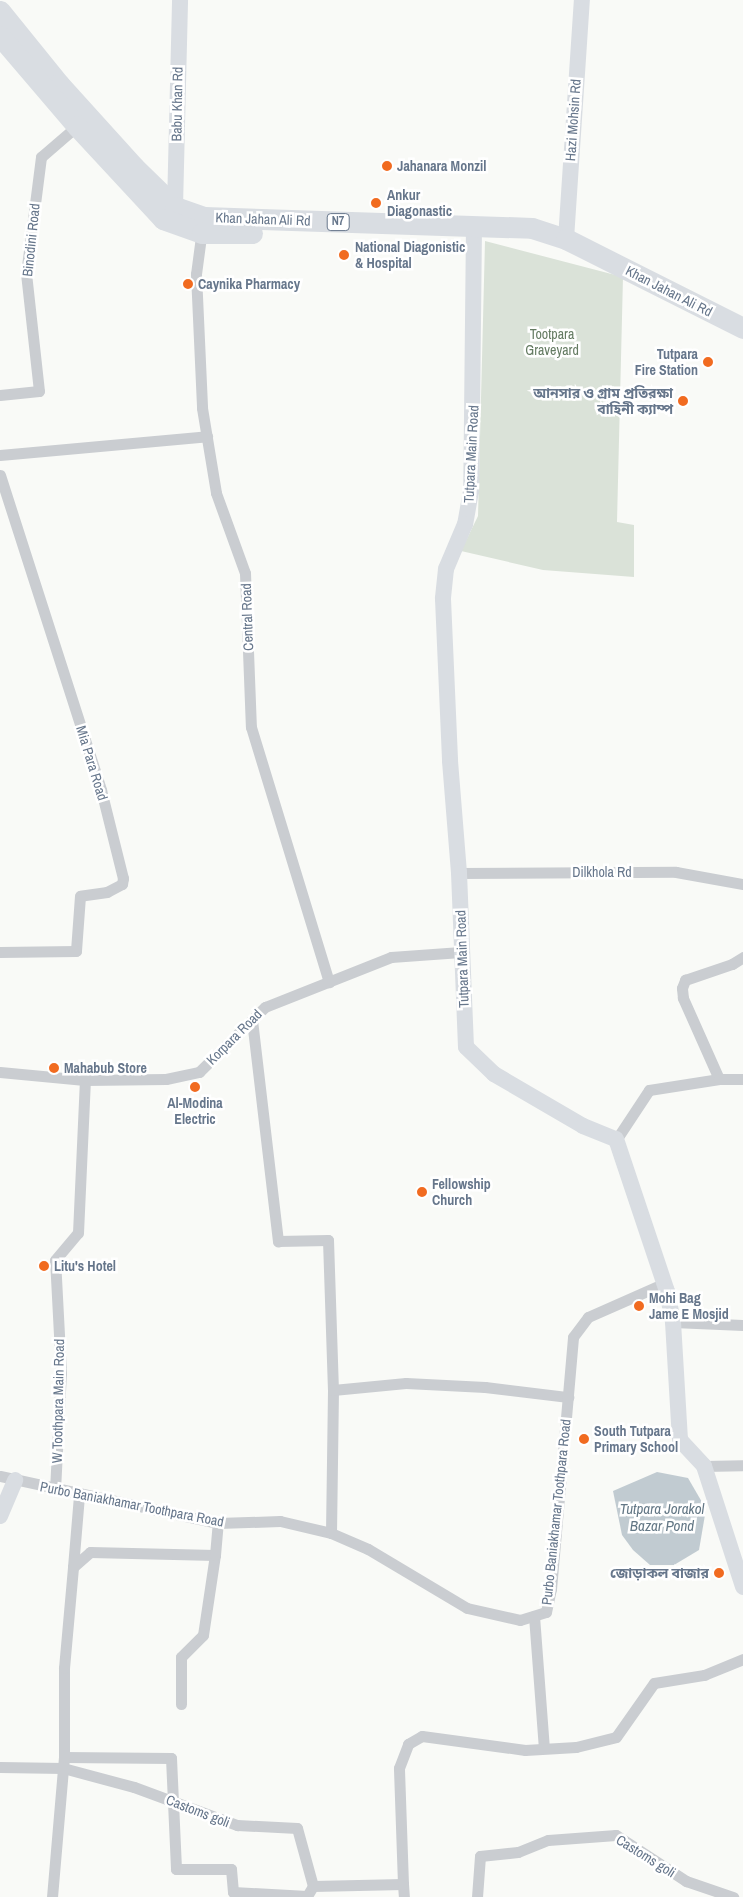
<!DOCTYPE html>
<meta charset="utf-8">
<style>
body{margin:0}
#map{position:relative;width:743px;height:1897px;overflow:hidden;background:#f9faf7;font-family:"Archivo Narrow","Noto Sans Bengali",sans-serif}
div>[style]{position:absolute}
.green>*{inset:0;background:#dae2d8}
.water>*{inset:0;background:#c1cbd1}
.street>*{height:11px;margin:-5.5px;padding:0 5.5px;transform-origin:5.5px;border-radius:5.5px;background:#cacdd1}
.secondary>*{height:16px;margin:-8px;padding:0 8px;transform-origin:8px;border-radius:8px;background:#d9dde2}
.highway>*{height:21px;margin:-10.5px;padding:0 10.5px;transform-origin:10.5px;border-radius:10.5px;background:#d9dde2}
.dots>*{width:14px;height:14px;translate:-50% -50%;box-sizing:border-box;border:2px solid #fff;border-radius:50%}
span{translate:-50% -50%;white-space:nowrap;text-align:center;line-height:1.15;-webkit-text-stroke:5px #fff;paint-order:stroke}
.shield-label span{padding:1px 4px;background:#fff;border:1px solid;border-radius:4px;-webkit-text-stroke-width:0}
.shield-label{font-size:12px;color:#66768b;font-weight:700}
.street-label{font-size:14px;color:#66768b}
.poi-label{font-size:14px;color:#66768b;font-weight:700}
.left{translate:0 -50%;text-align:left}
.right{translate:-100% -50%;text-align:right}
.park-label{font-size:14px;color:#647b62}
.water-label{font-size:15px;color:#637785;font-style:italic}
</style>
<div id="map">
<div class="green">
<i style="clip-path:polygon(485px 241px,623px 277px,617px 522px,634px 525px,634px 577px,543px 570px,461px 551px,478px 516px)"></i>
</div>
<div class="water">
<i style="clip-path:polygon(657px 1472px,688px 1478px,706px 1509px,699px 1550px,674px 1565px,650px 1565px,633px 1550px,622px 1535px,613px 1491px)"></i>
</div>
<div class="street">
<i style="left:202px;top:229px;width:45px;rotate:97.6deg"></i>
<i style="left:196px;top:274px;width:134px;rotate:87.4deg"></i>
<i style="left:202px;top:408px;width:86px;rotate:80.6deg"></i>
<i style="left:216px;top:493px;width:85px;rotate:70.1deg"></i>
<i style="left:245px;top:573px;width:154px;rotate:87.8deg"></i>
<i style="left:251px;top:727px;width:267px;rotate:73deg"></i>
<i style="left:0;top:395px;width:39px;rotate:-6deg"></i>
<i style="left:39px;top:391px;width:118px;rotate:-96.3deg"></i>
<i style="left:26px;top:274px;width:118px;rotate:-82.7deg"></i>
<i style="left:41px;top:157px;width:48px;rotate:-40.7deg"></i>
<i style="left:0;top:455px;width:208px;rotate:-5.2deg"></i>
<i style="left:0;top:475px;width:331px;rotate:72.2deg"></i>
<i style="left:101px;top:790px;width:91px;rotate:76deg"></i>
<i style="left:123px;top:878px;width:6px;rotate:99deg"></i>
<i style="left:122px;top:884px;width:17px;rotate:152deg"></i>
<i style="left:107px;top:892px;width:27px;rotate:172deg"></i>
<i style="left:80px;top:896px;width:55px;rotate:94.2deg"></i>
<i style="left:76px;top:951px;width:76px;rotate:179.2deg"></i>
<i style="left:459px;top:873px;width:217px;rotate:-0.3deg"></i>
<i style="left:676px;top:872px;width:68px;rotate:10.2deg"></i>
<i style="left:252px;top:1020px;width:223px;rotate:83.3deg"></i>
<i style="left:278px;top:1241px;width:50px;rotate:-1.1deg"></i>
<i style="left:328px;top:1240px;width:150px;rotate:88.1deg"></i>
<i style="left:333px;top:1390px;width:143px;rotate:90.8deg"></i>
<i style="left:0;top:1072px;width:85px;rotate:5.4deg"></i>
<i style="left:85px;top:1080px;width:81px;rotate:-0.7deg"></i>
<i style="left:166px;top:1079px;width:34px;rotate:-12deg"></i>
<i style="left:199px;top:1072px;width:93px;rotate:-44.6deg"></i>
<i style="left:265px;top:1007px;width:136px;rotate:-21.6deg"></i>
<i style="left:391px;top:957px;width:70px;rotate:-4.1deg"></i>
<i style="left:719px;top:1079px;width:89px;rotate:-114deg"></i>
<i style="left:683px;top:998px;width:10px;rotate:-96deg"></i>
<i style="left:682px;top:988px;width:9px;rotate:-69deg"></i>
<i style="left:685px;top:980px;width:50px;rotate:-18.8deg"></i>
<i style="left:732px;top:964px;width:13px;rotate:-32deg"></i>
<i style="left:616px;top:1140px;width:60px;rotate:-56.6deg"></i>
<i style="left:649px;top:1090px;width:71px;rotate:-8.9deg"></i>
<i style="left:719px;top:1079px;width:24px"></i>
<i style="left:673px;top:1322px;width:70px;rotate:2.5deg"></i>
<i style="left:333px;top:1390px;width:73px;rotate:-5.5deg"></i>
<i style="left:406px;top:1383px;width:79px;rotate:2.9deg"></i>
<i style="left:485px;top:1387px;width:84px;rotate:6.9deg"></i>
<i style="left:704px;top:1466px;width:39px;rotate:-1deg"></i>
<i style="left:0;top:1476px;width:223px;rotate:12.2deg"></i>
<i style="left:218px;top:1523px;width:62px;rotate:-1.8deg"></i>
<i style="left:280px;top:1521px;width:52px;rotate:13.2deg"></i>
<i style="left:331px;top:1533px;width:40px;rotate:23.4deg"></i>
<i style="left:368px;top:1549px;width:115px;rotate:30.8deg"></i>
<i style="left:467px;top:1608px;width:54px;rotate:12.8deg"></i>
<i style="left:520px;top:1620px;width:27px;rotate:-17deg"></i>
<i style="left:546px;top:1612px;width:24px;rotate:-78deg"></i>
<i style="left:551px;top:1589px;width:253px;rotate:-85deg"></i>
<i style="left:573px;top:1337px;width:25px;rotate:-53deg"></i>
<i style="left:588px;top:1317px;width:84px;rotate:-23.8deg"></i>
<i style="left:55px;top:1490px;width:117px;rotate:-87.1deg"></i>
<i style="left:61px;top:1373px;width:113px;rotate:-93deg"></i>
<i style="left:55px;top:1260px;width:35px;rotate:-50deg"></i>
<i style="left:78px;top:1233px;width:153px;rotate:-87.4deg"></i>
<i style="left:73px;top:1567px;width:72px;rotate:-85.2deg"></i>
<i style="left:534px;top:1616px;width:132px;rotate:85.7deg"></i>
<i style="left:181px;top:1704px;width:47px;rotate:-90deg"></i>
<i style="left:181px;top:1657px;width:31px;rotate:-45deg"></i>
<i style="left:203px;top:1635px;width:81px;rotate:-81.5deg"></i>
<i style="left:64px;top:1757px;width:107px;rotate:0.5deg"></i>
<i style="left:171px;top:1758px;width:111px;rotate:87.4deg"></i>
<i style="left:176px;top:1869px;width:55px"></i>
<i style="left:231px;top:1869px;width:23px;rotate:85deg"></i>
<i style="left:233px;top:1892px;width:74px;rotate:3.1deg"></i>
<i style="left:307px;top:1896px;width:12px;rotate:-59deg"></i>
<i style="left:0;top:1767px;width:63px;rotate:0.9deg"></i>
<i style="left:63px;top:1768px;width:73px;rotate:15deg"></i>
<i style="left:134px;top:1787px;width:110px;rotate:20.3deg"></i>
<i style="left:237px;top:1825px;width:60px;rotate:2.9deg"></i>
<i style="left:297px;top:1828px;width:60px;rotate:74.6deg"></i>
<i style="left:313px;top:1886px;width:90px;rotate:-1.3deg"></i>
<i style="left:403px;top:1884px;width:13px;rotate:86deg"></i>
<i style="left:403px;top:1884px;width:116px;rotate:-92deg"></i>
<i style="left:399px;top:1768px;width:26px;rotate:-69deg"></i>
<i style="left:408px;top:1744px;width:16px;rotate:-30deg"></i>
<i style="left:422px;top:1736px;width:104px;rotate:7.7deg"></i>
<i style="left:525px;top:1750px;width:51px;rotate:-3.4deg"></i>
<i style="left:576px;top:1747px;width:41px;rotate:-14deg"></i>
<i style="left:616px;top:1737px;width:66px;rotate:-54.9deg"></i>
<i style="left:654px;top:1683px;width:51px;rotate:-9.1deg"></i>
<i style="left:704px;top:1675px;width:42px;rotate:-22.3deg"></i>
<i style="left:52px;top:1897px;width:141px;rotate:-85.1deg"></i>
<i style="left:64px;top:1757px;width:89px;rotate:-90deg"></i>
<i style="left:64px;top:1668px;width:101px;rotate:-84.9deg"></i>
<i style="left:73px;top:1567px;width:23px;rotate:-41deg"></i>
<i style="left:90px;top:1552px;width:125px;rotate:1.4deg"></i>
<i style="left:215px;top:1555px;width:32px;rotate:-85deg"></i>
<i style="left:477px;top:1897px;width:41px;rotate:-85.8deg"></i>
<i style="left:480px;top:1856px;width:38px;rotate:-6deg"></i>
<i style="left:518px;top:1852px;width:32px;rotate:-22deg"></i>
<i style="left:548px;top:1840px;width:68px;rotate:-4.2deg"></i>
<i style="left:616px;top:1835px;width:84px;rotate:33.3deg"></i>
<i style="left:686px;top:1881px;width:50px;rotate:18.8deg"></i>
</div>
<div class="secondary">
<i style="left:175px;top:207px;width:207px;rotate:-88.6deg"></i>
<i style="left:474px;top:226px;width:265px;rotate:90.6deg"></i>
<i style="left:471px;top:491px;width:34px;rotate:100deg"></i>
<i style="left:465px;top:524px;width:49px;rotate:112.9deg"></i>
<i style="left:446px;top:569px;width:30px;rotate:96deg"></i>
<i style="left:443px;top:599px;width:162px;rotate:87.5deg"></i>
<i style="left:450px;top:761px;width:112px;rotate:85.4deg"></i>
<i style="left:459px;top:873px;width:174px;rotate:87.7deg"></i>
<i style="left:466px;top:1047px;width:39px;rotate:44deg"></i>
<i style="left:494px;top:1074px;width:103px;rotate:30.3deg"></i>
<i style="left:583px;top:1126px;width:35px;rotate:22deg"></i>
<i style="left:616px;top:1139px;width:160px;rotate:71.5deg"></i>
<i style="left:667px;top:1291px;width:32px;rotate:79deg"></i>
<i style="left:673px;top:1322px;width:118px;rotate:86.6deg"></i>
<i style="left:680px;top:1440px;width:35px;rotate:47deg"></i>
<i style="left:704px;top:1466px;width:127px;rotate:72.1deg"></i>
<i style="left:566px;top:239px;width:240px;rotate:-86.2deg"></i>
<i style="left:0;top:1516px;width:39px;rotate:-67deg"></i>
</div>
<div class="highway">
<i style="left:0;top:11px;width:94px;rotate:51.1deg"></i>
<i style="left:59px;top:84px;width:112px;rotate:47.9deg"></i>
<i style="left:134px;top:167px;width:57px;rotate:44.3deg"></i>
<i style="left:175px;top:207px;width:31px;rotate:19deg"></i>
<i style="left:204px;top:217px;width:328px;rotate:1.9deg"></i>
<i style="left:532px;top:228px;width:36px;rotate:18deg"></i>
<i style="left:566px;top:239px;width:198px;rotate:26.7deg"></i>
<i style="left:0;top:36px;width:118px;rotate:49.5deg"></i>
<i style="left:77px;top:126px;width:127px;rotate:47.2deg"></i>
<i style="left:163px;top:219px;width:41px;rotate:19.7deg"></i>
<i style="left:202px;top:233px;width:50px"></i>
</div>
<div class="dots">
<i style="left:387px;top:166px;background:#f16b20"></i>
<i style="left:376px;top:203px;background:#f16b20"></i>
<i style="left:344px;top:255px;background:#f16b20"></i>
<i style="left:188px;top:284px;background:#f16b20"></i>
<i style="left:708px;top:362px;background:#f16b20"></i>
<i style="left:683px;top:401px;background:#f16b20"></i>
<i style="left:54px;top:1068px;background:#f16b20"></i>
<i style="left:195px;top:1087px;background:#f16b20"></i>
<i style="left:422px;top:1192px;background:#f16b20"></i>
<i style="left:44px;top:1266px;background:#f16b20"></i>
<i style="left:639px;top:1306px;background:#f16b20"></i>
<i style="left:584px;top:1439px;background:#f16b20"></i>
<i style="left:719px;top:1573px;background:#f16b20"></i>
</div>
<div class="shield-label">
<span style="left:338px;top:222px">N7</span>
</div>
<div class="street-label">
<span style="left:177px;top:104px;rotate:-89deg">Babu Khan Rd</span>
<span style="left:573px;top:120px;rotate:-86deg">Hazi Mohsin Rd</span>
<span style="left:263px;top:219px;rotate:2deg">Khan Jahan Ali Rd</span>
<span style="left:31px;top:240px;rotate:-84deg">Binodini Road</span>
<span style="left:669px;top:291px;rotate:27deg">Khan Jahan Ali Rd</span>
<span style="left:471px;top:454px;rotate:-87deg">Tutpara Main Road</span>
<span style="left:247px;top:617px;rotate:-92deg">Central Road</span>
<span style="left:92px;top:763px;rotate:73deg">Mia Para Road</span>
<span style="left:602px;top:872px">Dilkhola Rd</span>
<span style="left:462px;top:959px;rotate:-92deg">Tutpara Main Road</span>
<span style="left:234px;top:1037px;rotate:-45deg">Korpara Road</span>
<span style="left:58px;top:1401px;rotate:-89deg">W Toothpara Main Road</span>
<span style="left:132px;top:1504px;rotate:11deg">Purbo Baniakhamar Toothpara Road</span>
<span style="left:556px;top:1512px;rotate:-84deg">Purbo Baniakhamar Toothpara Road</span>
<span style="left:198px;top:1811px;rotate:21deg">Castoms goli</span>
<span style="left:646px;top:1856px;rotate:32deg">Castoms goli</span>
</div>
<div class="poi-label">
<span class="left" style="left:397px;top:166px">Jahanara Monzil</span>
<span class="left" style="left:387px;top:203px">Ankur<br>Diagonastic</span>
<span class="left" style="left:355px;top:255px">National Diagonistic<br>&amp; Hospital</span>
<span class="left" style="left:198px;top:284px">Caynika Pharmacy</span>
<span class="right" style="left:698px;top:362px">Tutpara<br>Fire Station</span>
<span class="right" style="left:673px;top:401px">আনসার ও গ্রাম প্রতিরক্ষা<br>বাহিনী ক্যাম্প</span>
<span class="left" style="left:64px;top:1068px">Mahabub Store</span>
<span style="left:195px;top:1111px">Al-Modina<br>Electric</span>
<span class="left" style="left:432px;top:1192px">Fellowship<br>Church</span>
<span class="left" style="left:54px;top:1266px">Litu's Hotel</span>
<span class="left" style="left:649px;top:1306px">Mohi Bag<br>Jame E Mosjid</span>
<span class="left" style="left:594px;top:1439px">South Tutpara<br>Primary School</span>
<span class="right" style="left:709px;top:1573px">জোড়াকল বাজার</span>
</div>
<div class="park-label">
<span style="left:552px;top:342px">Tootpara<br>Graveyard</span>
</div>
<div class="water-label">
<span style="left:662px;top:1517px">Tutpara Jorakol<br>Bazar Pond</span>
</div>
</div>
